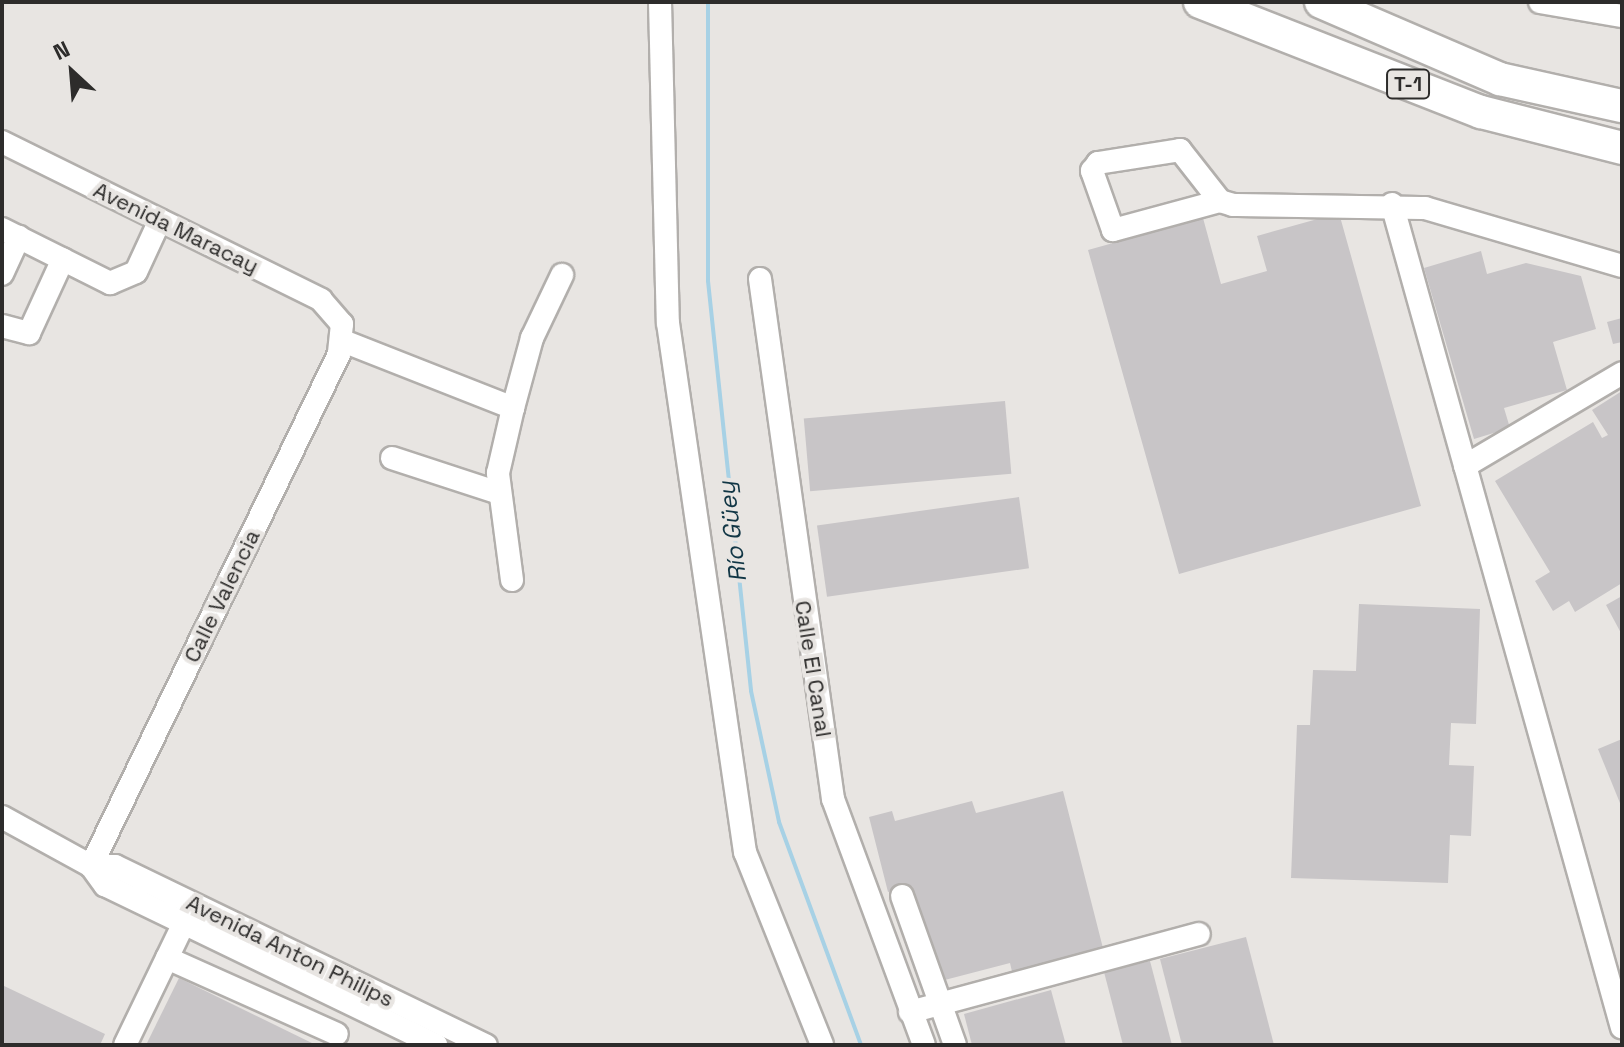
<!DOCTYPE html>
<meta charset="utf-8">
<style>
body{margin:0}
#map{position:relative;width:1624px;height:1047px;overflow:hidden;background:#e8e5e2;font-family:"Space Grotesk",sans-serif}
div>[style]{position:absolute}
.stream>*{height:4px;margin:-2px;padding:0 2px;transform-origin:2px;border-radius:2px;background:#a7d1e5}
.building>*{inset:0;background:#c8c5c7;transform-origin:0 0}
.roads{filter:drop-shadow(2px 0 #b2afac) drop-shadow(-2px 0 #b2afac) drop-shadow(0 2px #b2afac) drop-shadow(0 -2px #b2afac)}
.minor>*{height:22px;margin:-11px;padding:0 11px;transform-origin:11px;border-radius:11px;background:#fff}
.highway>*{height:32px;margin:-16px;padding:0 16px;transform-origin:16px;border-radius:16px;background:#fff}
span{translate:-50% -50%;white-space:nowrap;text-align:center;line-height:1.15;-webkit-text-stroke:8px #e8e5e2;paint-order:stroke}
.shield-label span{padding:2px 6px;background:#e8e5e2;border:2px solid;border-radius:6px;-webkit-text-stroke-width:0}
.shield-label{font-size:20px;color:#2d2c2b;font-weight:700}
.street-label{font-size:22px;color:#2d2c2b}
.water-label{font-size:24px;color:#113645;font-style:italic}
.frame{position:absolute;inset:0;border:4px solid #2d2c2b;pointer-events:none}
.north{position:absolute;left:32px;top:32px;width:80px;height:80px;-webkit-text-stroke:6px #e8e5e2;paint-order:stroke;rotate:334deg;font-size:22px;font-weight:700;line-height:32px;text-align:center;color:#2d2c2b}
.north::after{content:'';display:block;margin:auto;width:28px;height:36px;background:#2d2c2b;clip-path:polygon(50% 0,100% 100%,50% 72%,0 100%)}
</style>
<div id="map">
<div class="stream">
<i style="left:708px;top:2px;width:279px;rotate:90deg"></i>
<i style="left:708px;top:281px;width:412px;rotate:84deg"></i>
<i style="left:751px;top:691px;width:134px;rotate:77.9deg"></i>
<i style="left:779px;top:822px;width:238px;rotate:69.8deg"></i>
</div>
<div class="building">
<i style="clip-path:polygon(1339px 213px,1421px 506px,1179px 574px,1088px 250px,1203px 218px,1221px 284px,1267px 271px,1257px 236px)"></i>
<i style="clip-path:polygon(1481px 251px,1487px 274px,1526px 263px,1581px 276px,1596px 329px,1553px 342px,1567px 390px,1504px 408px,1510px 428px,1474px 439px,1424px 268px)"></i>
<i style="clip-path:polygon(1622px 318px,1622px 342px,1613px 344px,1607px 322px)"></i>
<i style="clip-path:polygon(1622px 391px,1622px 583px,1575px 612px,1569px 601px,1553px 611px,1535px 581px,1550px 572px,1495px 481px,1593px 422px,1602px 438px,1608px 435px,1592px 410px)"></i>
<i style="left:1005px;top:401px;width:73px;height:202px;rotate:85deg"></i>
<i style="left:1019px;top:497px;width:72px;height:204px;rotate:82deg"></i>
<i style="clip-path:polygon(1622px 596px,1622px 635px,1606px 605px)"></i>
<i style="clip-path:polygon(1359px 604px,1480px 609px,1476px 724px,1451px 723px,1449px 765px,1474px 766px,1471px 836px,1450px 835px,1448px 883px,1291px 878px,1297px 725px,1310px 725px,1313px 670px,1356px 671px)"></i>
<i style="clip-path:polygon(1622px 739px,1622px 808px,1598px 749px)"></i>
<i style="clip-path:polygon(1063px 791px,1105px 956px,1014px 980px,1010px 963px,937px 982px,912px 886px,888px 892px,869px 817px,892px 811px,895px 821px,972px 801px,976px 813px)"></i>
<i style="clip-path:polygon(1246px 937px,1274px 1045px,1182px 1045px,1160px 959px)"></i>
<i style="clip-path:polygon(1150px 961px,1172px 1045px,1123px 1045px,1104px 972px)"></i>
<i style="clip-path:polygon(179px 978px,316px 1045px,146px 1045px)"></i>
<i style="clip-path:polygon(2px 985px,105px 1034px,100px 1045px,2px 1045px)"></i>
<i style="clip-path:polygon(1051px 990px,1066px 1045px,972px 1045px,964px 1014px)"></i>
</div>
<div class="roads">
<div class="minor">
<i style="left:660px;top:2px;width:321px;rotate:88.6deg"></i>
<i style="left:668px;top:323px;width:535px;rotate:81.72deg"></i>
<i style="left:745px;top:852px;width:208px;rotate:68.2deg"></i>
<i style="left:1540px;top:2px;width:83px;rotate:9.7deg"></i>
<i style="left:2px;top:142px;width:356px;rotate:26.3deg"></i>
<i style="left:321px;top:300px;width:32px;rotate:49deg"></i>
<i style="left:342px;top:324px;width:30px;rotate:96deg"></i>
<i style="left:339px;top:354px;width:569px;rotate:115.84deg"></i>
<i style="left:1220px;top:201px;width:111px;rotate:164.8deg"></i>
<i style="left:1113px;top:230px;width:63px;rotate:-109.6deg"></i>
<i style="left:1092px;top:171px;width:10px;rotate:-53deg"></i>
<i style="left:1098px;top:163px;width:83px;rotate:-9deg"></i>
<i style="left:1180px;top:150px;width:65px;rotate:51.9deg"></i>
<i style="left:1220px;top:201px;width:14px;rotate:17deg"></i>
<i style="left:1233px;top:205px;width:192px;rotate:0.9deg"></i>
<i style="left:1425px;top:208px;width:205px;rotate:16.4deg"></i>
<i style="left:1392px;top:204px;width:855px;rotate:74.4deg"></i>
<i style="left:2px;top:229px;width:121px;rotate:26.6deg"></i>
<i style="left:110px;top:283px;width:28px;rotate:-23deg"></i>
<i style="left:136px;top:272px;width:57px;rotate:-65.2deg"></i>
<i style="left:2px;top:274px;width:41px;rotate:-65.3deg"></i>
<i style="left:760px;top:279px;width:525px;rotate:82.01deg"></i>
<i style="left:833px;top:799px;width:262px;rotate:69.7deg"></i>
<i style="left:2px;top:326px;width:28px;rotate:15deg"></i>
<i style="left:29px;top:333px;width:81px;rotate:-65.3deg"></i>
<i style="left:343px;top:341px;width:183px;rotate:21.5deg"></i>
<i style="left:513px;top:408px;width:73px;rotate:-74.8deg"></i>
<i style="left:532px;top:338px;width:70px;rotate:-64.5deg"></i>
<i style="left:392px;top:458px;width:113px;rotate:18.1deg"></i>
<i style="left:1465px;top:466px;width:182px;rotate:-30.6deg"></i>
<i style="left:512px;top:580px;width:108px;rotate:-97.5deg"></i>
<i style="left:498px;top:473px;width:67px;rotate:-77deg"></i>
<i style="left:2px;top:817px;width:102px;rotate:28.8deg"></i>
<i style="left:91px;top:866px;width:24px;rotate:54deg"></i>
<i style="left:105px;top:885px;width:368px;rotate:25.8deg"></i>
<i style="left:91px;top:866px;width:24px"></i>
<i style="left:115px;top:866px;width:412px;rotate:25.8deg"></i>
<i style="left:902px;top:896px;width:158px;rotate:70.4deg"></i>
<i style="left:167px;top:958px;width:186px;rotate:24.1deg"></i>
<i style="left:910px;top:1012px;width:299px;rotate:-15.1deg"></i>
<i style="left:125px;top:1045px;width:133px;rotate:-64.2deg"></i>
</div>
<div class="highway">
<i style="left:1200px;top:2px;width:302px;rotate:21.4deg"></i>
<i style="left:1481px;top:112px;width:146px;rotate:14.3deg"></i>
<i style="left:1321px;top:2px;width:195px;rotate:23.3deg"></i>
<i style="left:1500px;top:79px;width:125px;rotate:12.5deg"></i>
</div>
</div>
<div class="shield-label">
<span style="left:1408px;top:84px">T-1</span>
</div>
<div class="street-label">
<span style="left:176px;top:228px;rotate:26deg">Avenida Maracay</span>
<span style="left:222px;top:596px;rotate:-64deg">Calle Valencia</span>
<span style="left:813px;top:669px;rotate:81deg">Calle El Canal</span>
<span style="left:290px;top:951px;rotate:26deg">Avenida Anton Philips</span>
</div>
<div class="water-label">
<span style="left:732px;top:532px;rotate:-97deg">Río Güey</span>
</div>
<div class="frame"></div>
<div class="north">N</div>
</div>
